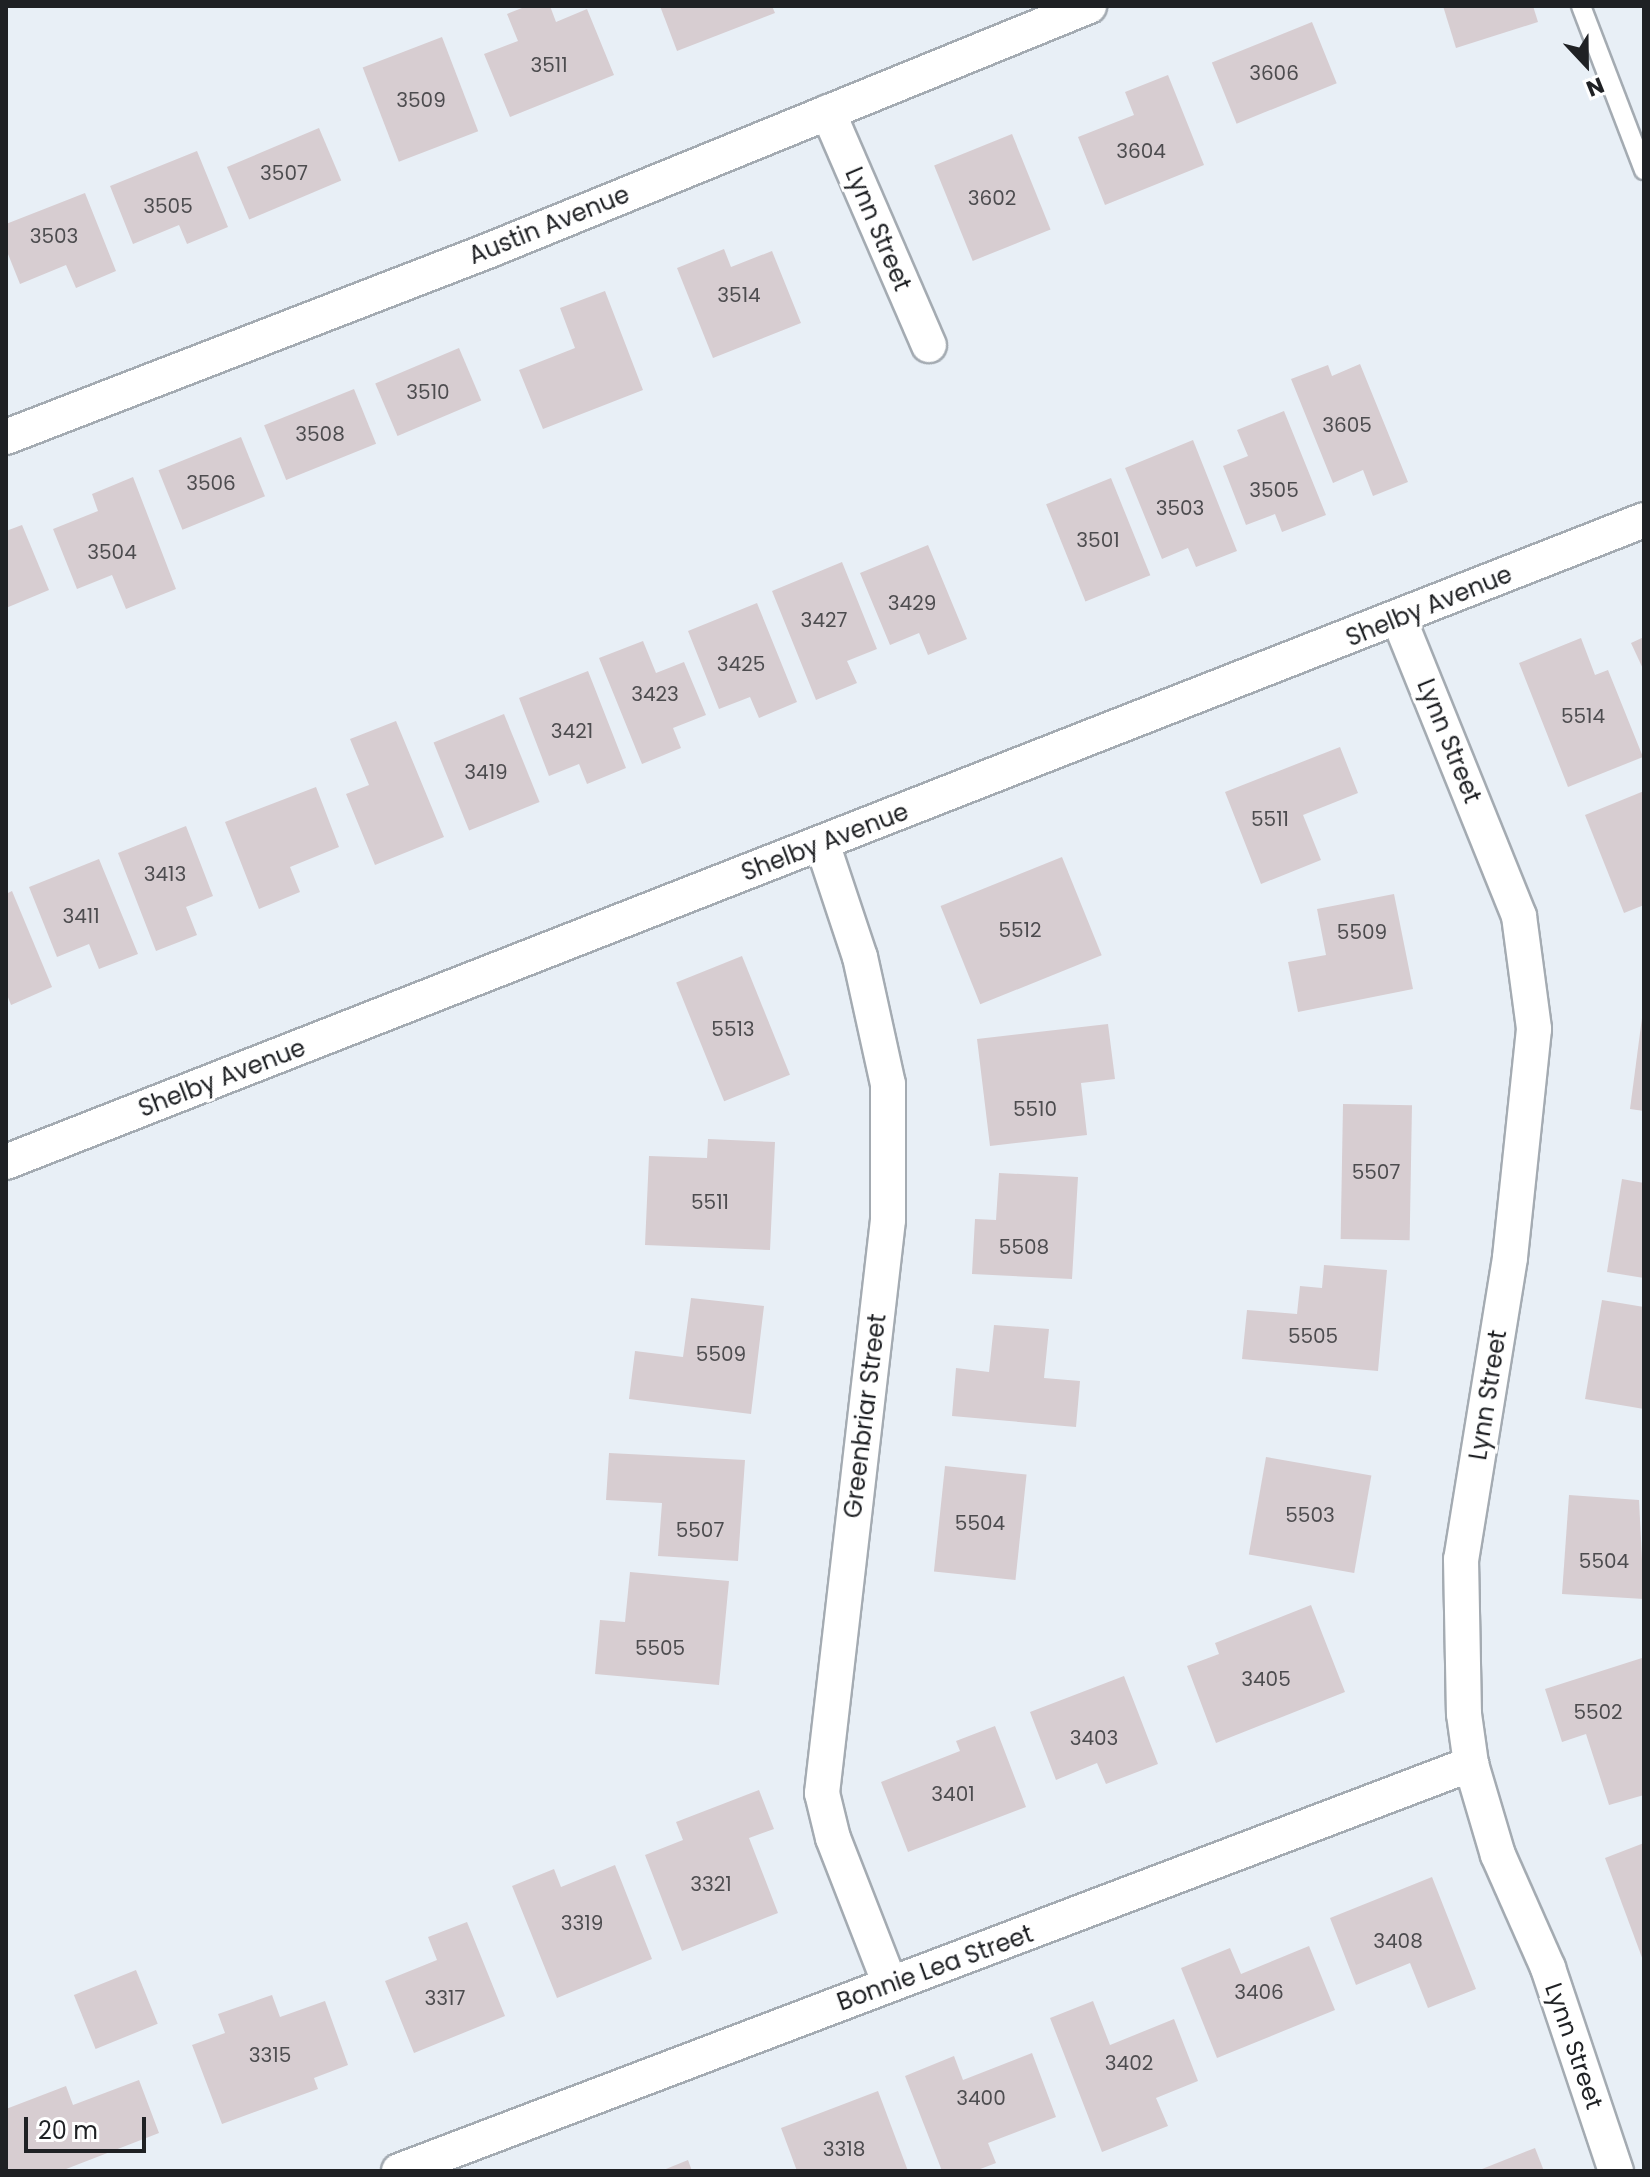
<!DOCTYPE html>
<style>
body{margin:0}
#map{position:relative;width:1650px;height:2177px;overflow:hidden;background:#e8eff6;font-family:Poppins,sans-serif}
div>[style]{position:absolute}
.building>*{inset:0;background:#d7cdd1;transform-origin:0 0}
.roads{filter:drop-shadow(2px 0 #a4abb2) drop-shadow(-2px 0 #a4abb2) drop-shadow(0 2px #a4abb2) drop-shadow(0 -2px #a4abb2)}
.lane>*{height:18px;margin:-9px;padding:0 9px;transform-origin:9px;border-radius:9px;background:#fff}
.street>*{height:34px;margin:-17px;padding:0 17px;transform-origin:17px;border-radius:17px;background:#fff}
span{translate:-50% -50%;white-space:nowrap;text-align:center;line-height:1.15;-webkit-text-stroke:6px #fff;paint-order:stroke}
.number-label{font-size:20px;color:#4d4c4f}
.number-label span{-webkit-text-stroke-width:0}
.street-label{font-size:24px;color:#1f2124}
.frame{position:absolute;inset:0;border:8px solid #1f2124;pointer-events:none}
.north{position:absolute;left:1546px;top:24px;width:80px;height:80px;-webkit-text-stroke:6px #fff;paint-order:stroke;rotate:158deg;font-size:22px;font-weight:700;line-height:32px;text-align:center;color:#1f2124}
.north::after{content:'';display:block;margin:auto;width:28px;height:36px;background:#1f2124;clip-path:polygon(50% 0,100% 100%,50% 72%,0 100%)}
.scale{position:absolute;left:24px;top:2117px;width:122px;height:36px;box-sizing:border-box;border:4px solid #1f2124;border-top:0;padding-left:10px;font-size:24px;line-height:28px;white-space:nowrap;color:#1f2124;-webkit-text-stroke:6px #fff;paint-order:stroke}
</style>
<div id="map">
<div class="building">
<i style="clip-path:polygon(527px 6px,550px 6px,556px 22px,587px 9px,614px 75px,510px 117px,484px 54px,518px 41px,507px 14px)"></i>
<i style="clip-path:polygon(660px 6px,772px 6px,775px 13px,677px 51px)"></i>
<i style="clip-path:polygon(1443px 6px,1533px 6px,1538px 22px,1456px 48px)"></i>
<i style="left:1312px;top:22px;width:66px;height:108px;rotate:68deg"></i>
<i style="left:442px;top:37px;width:101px;height:85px;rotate:69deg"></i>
<i style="clip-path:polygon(1168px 75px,1204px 165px,1105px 205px,1078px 137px,1134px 115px,1125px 92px)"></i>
<i style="left:319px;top:128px;width:57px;height:100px;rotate:67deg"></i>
<i style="left:1012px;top:134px;width:103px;height:84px;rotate:68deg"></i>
<i style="clip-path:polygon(197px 151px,228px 227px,187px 244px,179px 225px,133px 244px,110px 186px)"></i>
<i style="clip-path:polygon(85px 193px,116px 271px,76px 288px,66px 265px,20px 284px,6px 249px,6px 224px)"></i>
<i style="clip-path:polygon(724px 249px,731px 267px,772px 251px,801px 323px,713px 358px,677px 268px)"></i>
<i style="clip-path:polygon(605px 291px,643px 390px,543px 429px,519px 370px,575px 348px,560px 308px)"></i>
<i style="left:459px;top:348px;width:57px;height:91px;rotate:67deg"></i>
<i style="clip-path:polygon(1360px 364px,1408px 482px,1373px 496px,1363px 470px,1333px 483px,1291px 379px,1328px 365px,1332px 376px)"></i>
<i style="left:354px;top:389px;width:59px;height:97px;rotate:68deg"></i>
<i style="clip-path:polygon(1284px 411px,1326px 515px,1282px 532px,1275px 514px,1246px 525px,1223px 466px,1248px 456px,1237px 430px)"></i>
<i style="left:241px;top:437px;width:64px;height:89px;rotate:68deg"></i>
<i style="clip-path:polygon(1193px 440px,1237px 551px,1196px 567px,1188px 548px,1162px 559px,1125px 468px)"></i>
<i style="clip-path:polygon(133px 477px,176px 589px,126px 609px,112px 575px,77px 589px,53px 529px,98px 511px,92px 494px)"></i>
<i style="left:1111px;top:478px;width:105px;height:70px;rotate:68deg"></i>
<i style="clip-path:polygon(22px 525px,49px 590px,6px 608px,6px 531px)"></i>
<i style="clip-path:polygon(928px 545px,967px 639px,928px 655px,919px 633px,890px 645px,860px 573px)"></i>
<i style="clip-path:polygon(842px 562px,877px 649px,847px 661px,857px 683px,816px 700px,772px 591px)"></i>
<i style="clip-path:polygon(757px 603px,797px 702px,759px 718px,750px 697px,719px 709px,688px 631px)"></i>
<i style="clip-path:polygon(1644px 637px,1644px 671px,1631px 643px)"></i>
<i style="clip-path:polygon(1581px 638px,1595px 675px,1608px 670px,1643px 757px,1568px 787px,1519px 663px)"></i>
<i style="clip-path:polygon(643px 641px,656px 673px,684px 662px,706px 715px,673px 728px,681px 748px,642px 764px,599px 658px)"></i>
<i style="clip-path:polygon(588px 671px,626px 768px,587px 784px,579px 764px,549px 776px,519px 698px)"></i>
<i style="left:504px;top:714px;width:95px;height:76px;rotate:68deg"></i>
<i style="clip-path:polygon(396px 721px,444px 837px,375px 865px,346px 794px,369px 785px,350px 739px)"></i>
<i style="clip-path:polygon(1340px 747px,1358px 793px,1303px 815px,1321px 860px,1261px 884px,1225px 792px)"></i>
<i style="clip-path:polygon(316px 787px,339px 847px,290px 867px,300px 892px,259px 909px,225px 822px)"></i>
<i style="clip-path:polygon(1644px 791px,1644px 905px,1624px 913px,1585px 815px)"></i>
<i style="clip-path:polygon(186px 826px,213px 896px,186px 907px,197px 935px,156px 951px,118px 853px)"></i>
<i style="left:1062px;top:857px;width:106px;height:131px;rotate:68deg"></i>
<i style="clip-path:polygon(99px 859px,138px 954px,99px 969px,89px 944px,57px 957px,29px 887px)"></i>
<i style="clip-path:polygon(12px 891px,52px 987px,11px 1005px,6px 992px,6px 894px)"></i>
<i style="clip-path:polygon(1394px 894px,1413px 989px,1298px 1012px,1288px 962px,1326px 955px,1317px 909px)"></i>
<i style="left:742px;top:956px;width:128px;height:71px;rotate:68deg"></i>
<i style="clip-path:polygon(1642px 1018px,1644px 1018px,1644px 1111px,1630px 1109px)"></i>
<i style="clip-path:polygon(1108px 1024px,1115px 1079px,1081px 1083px,1087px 1135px,990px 1146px,977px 1039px)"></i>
<i style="left:1343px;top:1104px;width:69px;height:135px;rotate:1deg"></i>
<i style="clip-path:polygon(708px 1139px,775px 1142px,770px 1250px,645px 1245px,649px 1156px,707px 1158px)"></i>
<i style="clip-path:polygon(999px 1173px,1078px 1177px,1072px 1279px,972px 1274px,975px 1219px,996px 1220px)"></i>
<i style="clip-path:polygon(1622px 1179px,1644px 1183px,1644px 1278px,1607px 1272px)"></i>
<i style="clip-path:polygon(1324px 1265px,1387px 1270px,1378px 1371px,1242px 1359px,1247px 1310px,1297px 1314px,1300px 1286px,1322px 1288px)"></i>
<i style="clip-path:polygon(691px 1298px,764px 1306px,751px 1414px,629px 1399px,635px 1351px,683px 1357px)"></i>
<i style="clip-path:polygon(1602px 1300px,1644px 1307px,1644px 1409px,1585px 1399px)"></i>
<i style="clip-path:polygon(994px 1325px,1049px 1329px,1044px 1378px,1080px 1381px,1076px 1427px,952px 1416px,956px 1368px,989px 1372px)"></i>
<i style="clip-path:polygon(609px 1453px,745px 1460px,738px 1561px,658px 1556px,662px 1503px,606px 1500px)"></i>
<i style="left:1266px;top:1457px;width:107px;height:99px;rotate:10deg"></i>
<i style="left:945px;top:1466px;width:82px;height:106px;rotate:6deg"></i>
<i style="clip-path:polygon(1569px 1495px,1639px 1500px,1644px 1599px,1562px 1594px)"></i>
<i style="clip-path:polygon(630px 1572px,729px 1581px,719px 1685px,595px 1674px,600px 1620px,625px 1622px)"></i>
<i style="clip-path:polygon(1311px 1605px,1345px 1692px,1216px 1743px,1187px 1666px,1219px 1654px,1215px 1643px)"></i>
<i style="clip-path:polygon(1642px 1658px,1644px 1795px,1609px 1805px,1586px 1734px,1562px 1742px,1545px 1689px)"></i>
<i style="clip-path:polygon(1124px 1676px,1158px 1764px,1106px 1784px,1097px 1763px,1056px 1780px,1030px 1712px)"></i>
<i style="clip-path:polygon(995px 1726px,1026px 1807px,908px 1852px,881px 1782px,960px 1751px,956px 1741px)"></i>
<i style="clip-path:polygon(759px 1790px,774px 1829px,749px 1838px,778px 1913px,682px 1951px,645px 1855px,683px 1840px,676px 1822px)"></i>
<i style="clip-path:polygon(1644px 1843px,1644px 1963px,1605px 1858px)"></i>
<i style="clip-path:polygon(615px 1865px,652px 1959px,557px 1998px,512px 1886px,554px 1869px,561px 1887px)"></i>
<i style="clip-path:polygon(1432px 1877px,1476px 1989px,1428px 2008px,1410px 1963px,1356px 1985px,1330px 1918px)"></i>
<i style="clip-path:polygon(467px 1922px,505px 2016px,414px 2053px,385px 1981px,437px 1960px,428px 1937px)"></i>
<i style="clip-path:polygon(1309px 1946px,1335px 2010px,1217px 2058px,1181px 1968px,1230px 1948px,1241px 1974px)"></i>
<i style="left:136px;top:1970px;width:58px;height:67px;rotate:68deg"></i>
<i style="clip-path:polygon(272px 1995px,280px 2017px,325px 2001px,348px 2065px,314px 2078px,318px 2089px,222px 2124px,192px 2045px,225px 2033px,218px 2014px)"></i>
<i style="clip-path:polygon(1093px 2001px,1110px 2045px,1174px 2019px,1198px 2081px,1156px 2098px,1168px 2126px,1102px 2152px,1050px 2018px)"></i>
<i style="clip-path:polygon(1032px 2053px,1056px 2117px,988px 2143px,996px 2163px,975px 2171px,942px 2171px,905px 2076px,954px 2056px,963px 2080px)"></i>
<i style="clip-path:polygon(139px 2080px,159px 2133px,61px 2171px,8px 2171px,6px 2109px,66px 2086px,73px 2105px)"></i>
<i style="clip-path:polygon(878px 2091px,908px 2171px,797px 2171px,781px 2128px)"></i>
<i style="clip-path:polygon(1535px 2148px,1544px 2171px,1477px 2171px)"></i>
<i style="clip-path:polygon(688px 2160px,692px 2171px,661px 2171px)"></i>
</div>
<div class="roads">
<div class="lane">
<i style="left:1581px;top:6px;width:176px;rotate:69deg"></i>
</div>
<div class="street">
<i style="left:828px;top:112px;width:254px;rotate:66.6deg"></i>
<i style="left:6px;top:437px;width:519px;rotate:-21.12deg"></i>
<i style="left:490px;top:250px;width:647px;rotate:-22.16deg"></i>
<i style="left:1399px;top:619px;width:320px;rotate:68deg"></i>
<i style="left:1519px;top:916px;width:114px;rotate:82.4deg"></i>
<i style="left:1534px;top:1029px;width:230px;rotate:96deg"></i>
<i style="left:1510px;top:1258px;width:305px;rotate:99.2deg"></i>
<i style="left:1461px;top:1559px;width:155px;rotate:88.9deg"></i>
<i style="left:1464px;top:1714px;width:50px;rotate:82deg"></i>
<i style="left:1471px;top:1764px;width:95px;rotate:73.5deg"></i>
<i style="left:1498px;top:1855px;width:124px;rotate:66.1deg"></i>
<i style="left:1548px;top:1968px;width:214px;rotate:71.5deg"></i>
<i style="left:822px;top:843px;width:120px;rotate:71.6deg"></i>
<i style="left:860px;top:957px;width:130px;rotate:77.6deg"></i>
<i style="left:888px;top:1084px;width:136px;rotate:90deg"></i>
<i style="left:888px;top:1220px;width:577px;rotate:96.57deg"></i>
<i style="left:822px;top:1793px;width:46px;rotate:76.3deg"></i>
<i style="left:833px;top:1838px;width:157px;rotate:68.7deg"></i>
<i style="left:6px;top:1162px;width:1759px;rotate:-21.4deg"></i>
<i style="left:399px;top:2171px;width:1147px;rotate:-20.79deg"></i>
</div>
</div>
<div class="number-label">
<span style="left:549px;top:65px">3511</span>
<span style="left:1274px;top:73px">3606</span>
<span style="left:421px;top:100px">3509</span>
<span style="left:1141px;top:151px">3604</span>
<span style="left:284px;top:173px">3507</span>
<span style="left:992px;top:198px">3602</span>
<span style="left:168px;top:206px">3505</span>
<span style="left:54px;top:236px">3503</span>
<span style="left:739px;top:295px">3514</span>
<span style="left:428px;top:392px">3510</span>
<span style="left:1347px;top:425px">3605</span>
<span style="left:320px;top:434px">3508</span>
<span style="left:211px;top:483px">3506</span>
<span style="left:1274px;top:490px">3505</span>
<span style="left:1180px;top:508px">3503</span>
<span style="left:1098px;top:540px">3501</span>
<span style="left:112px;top:552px">3504</span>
<span style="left:912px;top:603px">3429</span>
<span style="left:824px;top:620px">3427</span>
<span style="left:741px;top:664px">3425</span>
<span style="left:655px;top:694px">3423</span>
<span style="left:1583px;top:716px">5514</span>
<span style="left:572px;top:731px">3421</span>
<span style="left:486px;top:772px">3419</span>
<span style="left:1270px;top:819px">5511</span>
<span style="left:165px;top:874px">3413</span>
<span style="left:81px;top:916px">3411</span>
<span style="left:1020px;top:930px">5512</span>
<span style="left:1362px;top:932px">5509</span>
<span style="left:733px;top:1029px">5513</span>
<span style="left:1035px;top:1109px">5510</span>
<span style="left:1376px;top:1172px">5507</span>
<span style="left:710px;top:1202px">5511</span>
<span style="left:1024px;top:1247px">5508</span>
<span style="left:1313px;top:1336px">5505</span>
<span style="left:721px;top:1354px">5509</span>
<span style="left:1310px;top:1515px">5503</span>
<span style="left:980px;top:1523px">5504</span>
<span style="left:700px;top:1530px">5507</span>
<span style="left:1604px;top:1561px">5504</span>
<span style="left:660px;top:1648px">5505</span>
<span style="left:1266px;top:1679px">3405</span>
<span style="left:1598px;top:1712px">5502</span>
<span style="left:1094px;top:1738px">3403</span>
<span style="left:953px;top:1794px">3401</span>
<span style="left:711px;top:1884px">3321</span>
<span style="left:582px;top:1923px">3319</span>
<span style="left:1398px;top:1941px">3408</span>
<span style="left:1259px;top:1992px">3406</span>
<span style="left:445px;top:1998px">3317</span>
<span style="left:270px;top:2055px">3315</span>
<span style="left:1129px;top:2063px">3402</span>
<span style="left:981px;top:2098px">3400</span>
<span style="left:844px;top:2149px">3318</span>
</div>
<div class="street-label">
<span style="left:549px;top:225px;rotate:-22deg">Austin Avenue</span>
<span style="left:878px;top:229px;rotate:67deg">Lynn Street</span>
<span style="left:1429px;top:606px;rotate:-22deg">Shelby Avenue</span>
<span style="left:1449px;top:741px;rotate:68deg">Lynn Street</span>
<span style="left:825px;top:842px;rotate:-21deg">Shelby Avenue</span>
<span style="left:222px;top:1078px;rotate:-21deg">Shelby Avenue</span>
<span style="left:1488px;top:1395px;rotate:-81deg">Lynn Street</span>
<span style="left:865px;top:1416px;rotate:-83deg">Greenbriar Street</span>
<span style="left:935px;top:1968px;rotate:-20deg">Bonnie Lea Street</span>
<span style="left:1574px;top:2046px;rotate:71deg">Lynn Street</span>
</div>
<div class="frame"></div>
<div class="north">N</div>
<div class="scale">20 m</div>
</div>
